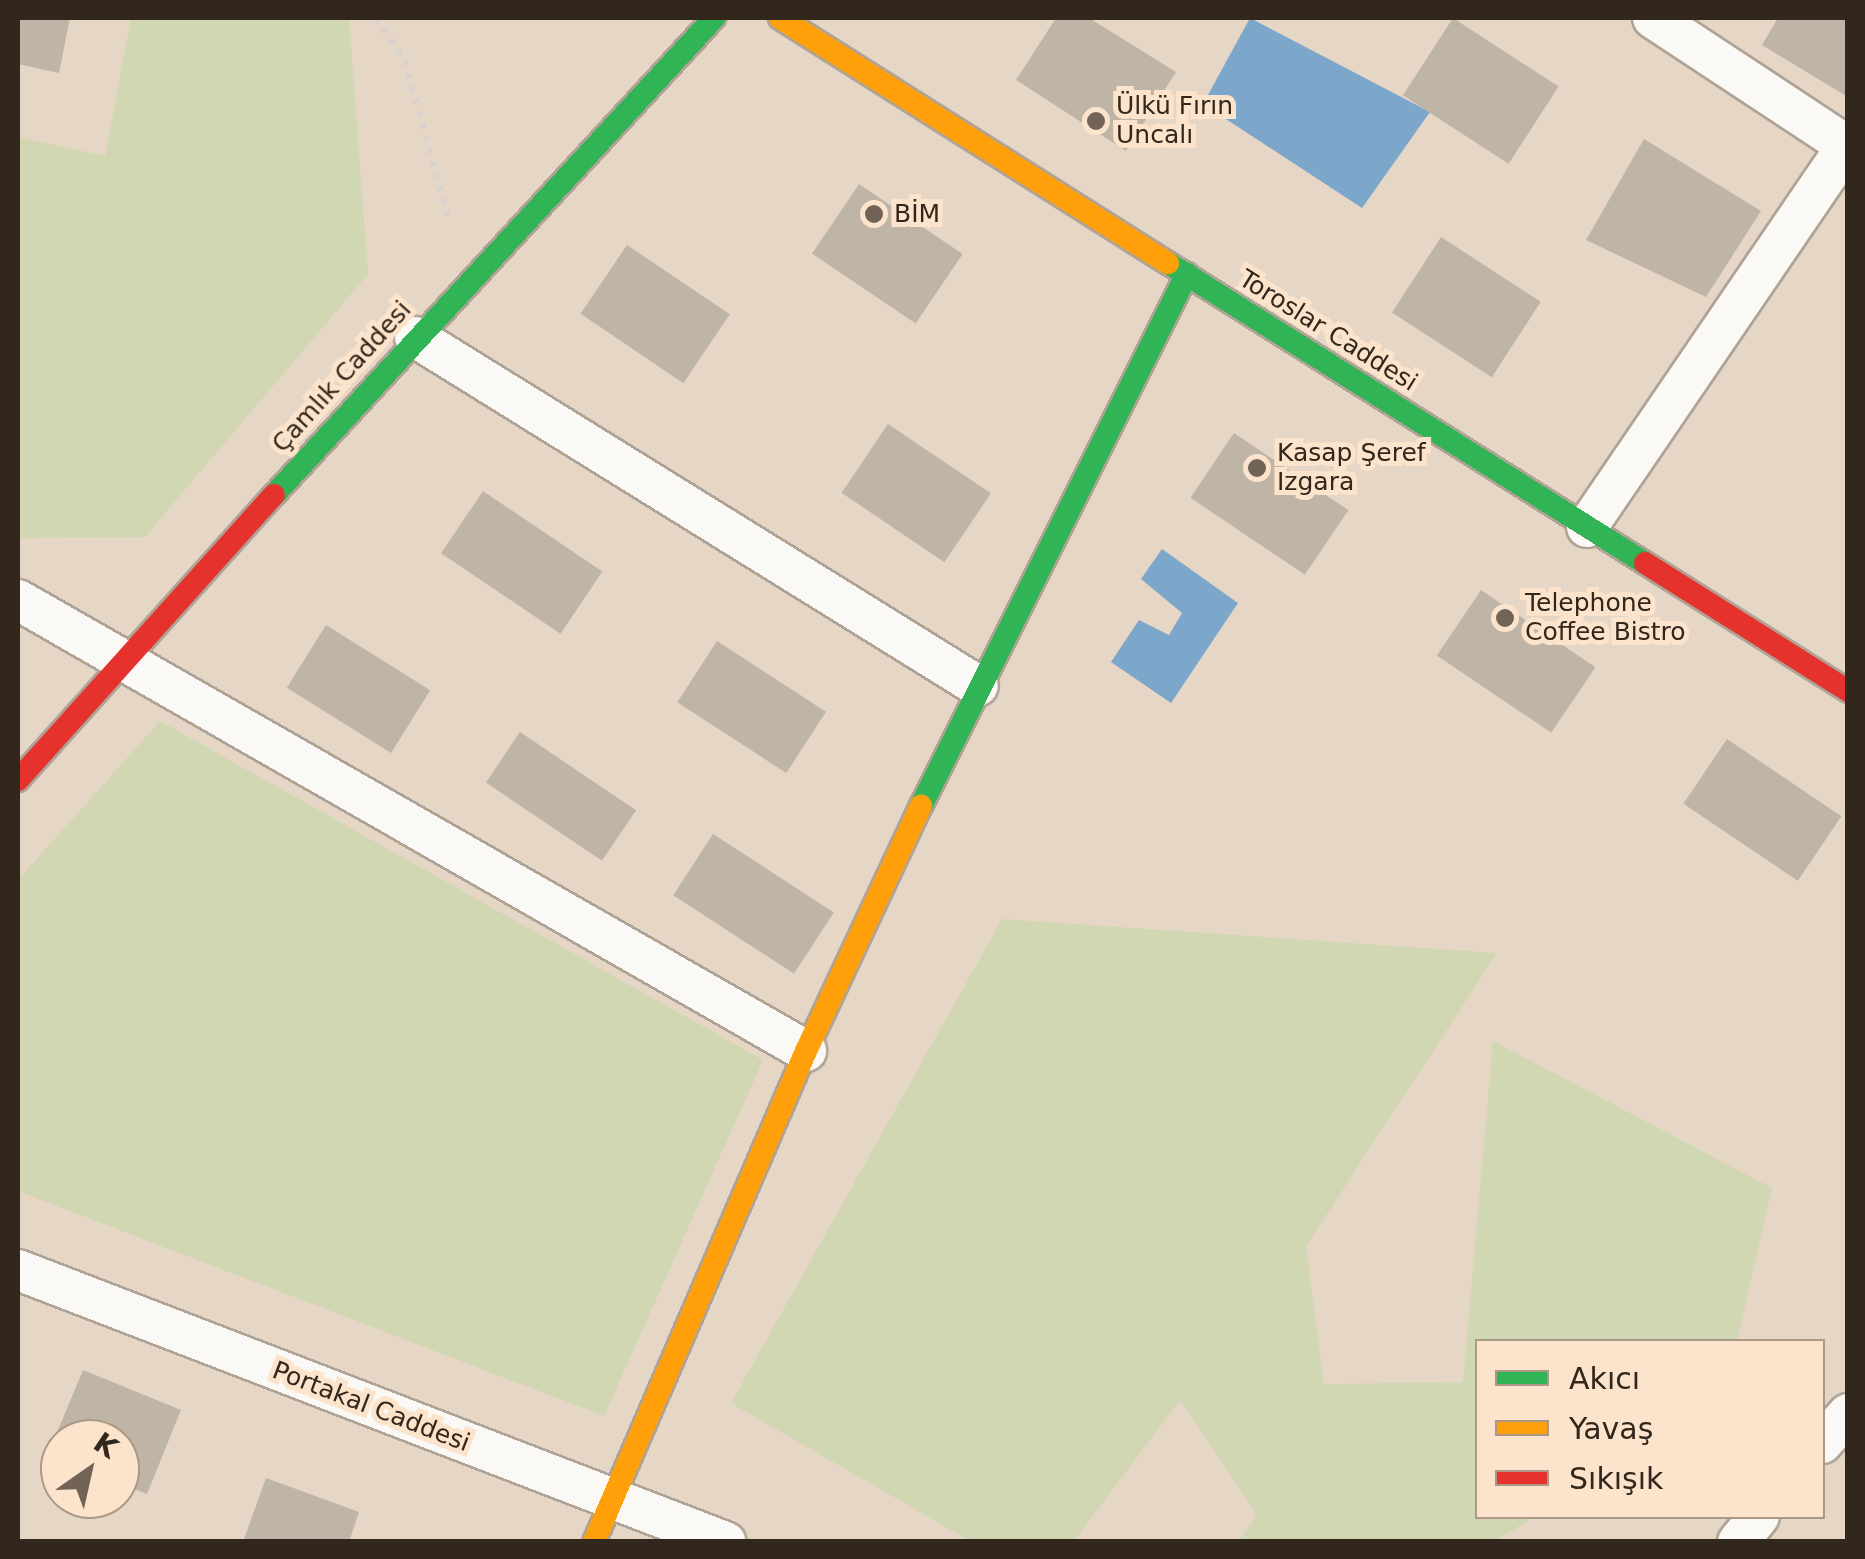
<!DOCTYPE html>
<meta charset="utf-8">
<style>
body{margin:0}
#map{position:relative;width:1865px;height:1559px;overflow:hidden;background:#e6d6c5;font-family:"DejaVu Sans",sans-serif}
div>[style]{position:absolute}
.green>*{inset:0;background:#d1d7b3}
.water>*{inset:0;background:#7da6cb}
.building>*{inset:0;background:#bfb5a6;transform-origin:0 0}
.path>*{height:6px;margin-top:-3px;transform-origin:0;background:repeating-linear-gradient(90deg,#d6d2cd 0 5px,transparent 0 13px)}
.roads{filter:drop-shadow(2px 0 #afa396) drop-shadow(-2px 0 #afa396) drop-shadow(0 2px #afa396) drop-shadow(0 -2px #afa396)}
.street>*{height:40px;margin:-20px;padding:0 20px;transform-origin:20px;border-radius:20px;background:#fbf9f6}
.fast>*{height:22px;margin:-11px;padding:0 11px;transform-origin:11px;border-radius:11px;background:#30b455}
.slow>*{height:22px;margin:-11px;padding:0 11px;transform-origin:11px;border-radius:11px;background:#ff9f0a}
.jam>*{height:22px;margin:-11px;padding:0 11px;transform-origin:11px;border-radius:11px;background:#e5322d}
.dots>*{width:28px;height:28px;translate:-50% -50%;box-sizing:border-box;border:5px solid #fce4cc;border-radius:50%}
span{translate:-50% -50%;white-space:nowrap;text-align:center;line-height:1.15;-webkit-text-stroke:10px #fce4cc;paint-order:stroke}
.poi-label{font-size:25px;color:#32271c}
.left{translate:0 -50%;text-align:left}
.street-label{font-size:25px;color:#32271c}
.frame{position:absolute;inset:0;border:20px solid #32271c;pointer-events:none}
.legend{position:absolute;left:1475px;top:1339px;width:350px;height:180px;box-sizing:border-box;background:#fce4cc;border:2px solid #ab9886;margin:0;padding:12px 18px;list-style:none;font-size:30px;color:#32271c}
.legend li{display:flex;align-items:center;gap:20px;height:50px}
.legend b{width:50px;border:2px solid #ab9886}
.north{position:absolute;left:40px;top:1419px;width:100px;height:100px;box-sizing:border-box;background:#fce4cc;border:2px solid #ab9886;border-radius:50%;rotate:34deg;font-size:28px;font-weight:700;line-height:40px;text-align:center;color:#32271c}
.north::after{content:'';display:block;margin:auto;width:35px;height:45px;background:#716457;clip-path:polygon(50% 0,100% 100%,50% 72%,0 100%)}
</style>
<div id="map">
<div class="green">
<i style="clip-path:polygon(131px 18px,349px 18px,368px 274px,145px 537px,18px 538px,18px 137px,105px 156px)"></i>
<i style="clip-path:polygon(160px 721px,763px 1060px,604px 1416px,18px 1191px,18px 880px)"></i>
<i style="clip-path:polygon(1002px 919px,1497px 953px,1306px 1246px,1324px 1384px,1463px 1382px,1493px 1041px,1772px 1188px,1737px 1341px,1478px 1342px,1478px 1516px,1534px 1517px,1495px 1541px,1239px 1541px,1257px 1515px,1180px 1400px,1074px 1541px,970px 1541px,731px 1403px)"></i>
</div>
<div class="water">
<i style="clip-path:polygon(1250px 18px,1430px 112px,1362px 208px,1203px 104px)"></i>
<i style="clip-path:polygon(1162px 549px,1238px 603px,1171px 703px,1111px 662px,1139px 620px,1169px 635px,1182px 613px,1141px 579px)"></i>
</div>
<div class="building">
<i style="clip-path:polygon(18px 18px,70px 18px,59px 73px,18px 64px)"></i>
<i style="clip-path:polygon(1056px 18px,1089px 18px,1176px 72px,1126px 151px,1016px 80px)"></i>
<i style="left:1453px;top:18px;width:126px;height:92px;rotate:33deg"></i>
<i style="clip-path:polygon(1778px 18px,1848px 18px,1848px 97px,1762px 45px)"></i>
<i style="clip-path:polygon(1644px 139px,1761px 211px,1706px 297px,1586px 240px)"></i>
<i style="left:859px;top:184px;width:125px;height:84px;rotate:34deg"></i>
<i style="left:1441px;top:237px;width:119px;height:90px;rotate:33deg"></i>
<i style="left:627px;top:245px;width:124px;height:83px;rotate:34deg"></i>
<i style="left:888px;top:424px;width:124px;height:83px;rotate:34deg"></i>
<i style="left:1234px;top:433px;width:138px;height:78px;rotate:34deg"></i>
<i style="left:483px;top:491px;width:144px;height:75px;rotate:34deg"></i>
<i style="left:1481px;top:590px;width:138px;height:79px;rotate:34deg"></i>
<i style="left:326px;top:625px;width:123px;height:74px;rotate:32deg"></i>
<i style="left:717px;top:641px;width:130px;height:73px;rotate:33deg"></i>
<i style="left:520px;top:732px;width:140px;height:61px;rotate:34deg"></i>
<i style="left:1727px;top:739px;width:138px;height:78px;rotate:34deg"></i>
<i style="left:713px;top:834px;width:144px;height:73px;rotate:33deg"></i>
<i style="clip-path:polygon(83px 1370px,181px 1410px,147px 1494px,120px 1483px,120px 1439px,60px 1439px,60px 1459px,48px 1454px)"></i>
<i style="clip-path:polygon(266px 1478px,359px 1512px,349px 1542px,243px 1542px)"></i>
</div>
<div class="path">
<i style="left:376px;top:18px;width:52px;rotate:56deg"></i>
<i style="left:405px;top:61px;width:163px;rotate:74.7deg"></i>
</div>
<div class="roads">
<div class="street">
<i style="left:1653px;top:18px;width:232px;rotate:33.4deg"></i>
<i style="left:415px;top:337px;width:662px;rotate:31.79deg"></i>
<i style="left:1587px;top:527px;width:463px;rotate:-55.7deg"></i>
<i style="left:18px;top:600px;width:908px;rotate:29.78deg"></i>
<i style="left:18px;top:1270px;width:758px;rotate:21.04deg"></i>
<i style="left:1822px;top:1443px;width:39px;rotate:-48deg"></i>
<i style="left:1738px;top:1542px;width:33px;rotate:-51deg"></i>
</div>
<div class="fast">
<i style="left:1168px;top:263px;width:563px;rotate:32.17deg"></i>
<i style="left:274px;top:495px;width:649px;rotate:-47.31deg"></i>
<i style="left:921px;top:806px;width:595px;rotate:-63.43deg"></i>
</div>
<div class="slow">
<i style="left:780px;top:18px;width:459px;rotate:32.3deg"></i>
<i style="left:594px;top:1542px;width:535px;rotate:-66.65deg"></i>
<i style="left:806px;top:1051px;width:271px;rotate:-64.9deg"></i>
</div>
<div class="jam">
<i style="left:1645px;top:563px;width:240px;rotate:32.2deg"></i>
<i style="left:18px;top:780px;width:383px;rotate:-48.1deg"></i>
</div>
</div>
<div class="dots">
<i style="left:1096px;top:121px;background:#716457"></i>
<i style="left:874px;top:214px;background:#716457"></i>
<i style="left:1257px;top:468px;background:#716457"></i>
<i style="left:1505px;top:618px;background:#716457"></i>
</div>
<div class="poi-label">
<span class="left" style="left:1116px;top:121px">Ülkü Fırın<br>Uncalı</span>
<span class="left" style="left:894px;top:214px">BİM</span>
<span class="left" style="left:1277px;top:468px">Kasap Şeref<br>Izgara</span>
<span class="left" style="left:1525px;top:618px">Telephone<br>Coffee Bistro</span>
</div>
<div class="street-label">
<span style="left:1328px;top:331px;rotate:32deg">Toroslar Caddesi</span>
<span style="left:342px;top:377px;rotate:-48deg">Çamlık Caddesi</span>
<span style="left:371px;top:1407px;rotate:21deg">Portakal Caddesi</span>
</div>
<div class="frame"></div>
<ul class="legend">
<li><b style="height:12px;background:#30b455"></b>Akıcı</li>
<li><b style="height:12px;background:#ff9f0a"></b>Yavaş</li>
<li><b style="height:12px;background:#e5322d"></b>Sıkışık</li>
</ul>
<div class="north">K</div>
</div>
